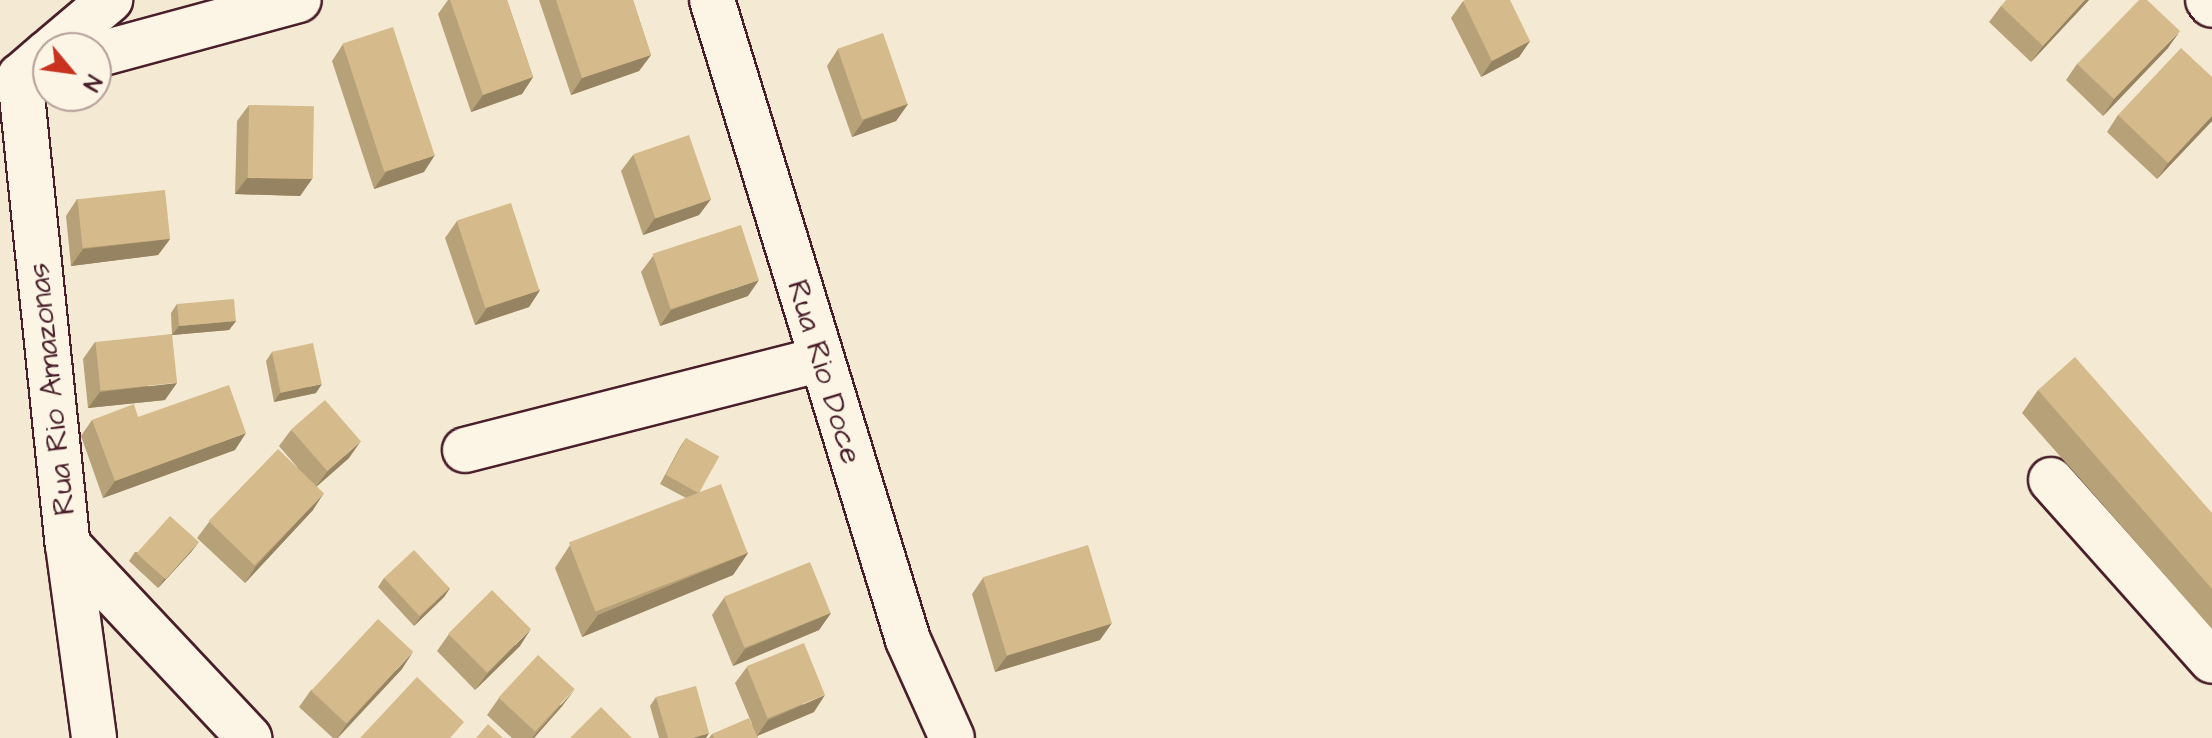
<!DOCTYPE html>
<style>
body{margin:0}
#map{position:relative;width:2212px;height:738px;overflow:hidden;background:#f4e9d3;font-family:"Architects Daughter",sans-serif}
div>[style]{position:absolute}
.roads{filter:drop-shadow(2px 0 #4a1f2b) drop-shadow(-2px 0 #4a1f2b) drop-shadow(0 2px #4a1f2b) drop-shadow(0 -2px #4a1f2b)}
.minor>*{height:44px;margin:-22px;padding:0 22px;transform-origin:22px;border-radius:22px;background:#fcf5e5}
.wall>*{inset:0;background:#b7a178}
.shaded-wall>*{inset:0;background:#958361}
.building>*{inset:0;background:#d5bb8b;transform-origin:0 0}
span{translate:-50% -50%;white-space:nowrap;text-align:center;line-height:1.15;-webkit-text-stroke:8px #fcf5e5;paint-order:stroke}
.street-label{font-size:30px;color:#4a1f2b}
.north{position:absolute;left:32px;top:32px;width:80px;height:80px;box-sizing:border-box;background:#fcf5e5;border:2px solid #b59f9b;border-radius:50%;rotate:119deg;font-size:22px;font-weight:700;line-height:32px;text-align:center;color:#4a1f2b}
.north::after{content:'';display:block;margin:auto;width:28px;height:36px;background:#c8321e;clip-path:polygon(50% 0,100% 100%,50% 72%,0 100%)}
</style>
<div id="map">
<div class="roads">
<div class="minor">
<i style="left:712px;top:0;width:669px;rotate:72.97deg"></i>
<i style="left:908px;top:640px;width:107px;rotate:65.8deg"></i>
<i style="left:2208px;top:0;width:6px;rotate:51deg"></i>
<i style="left:53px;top:48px;width:75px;rotate:-40.1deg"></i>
<i style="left:48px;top:52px;width:37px;rotate:139deg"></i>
<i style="left:20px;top:76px;width:471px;rotate:84.2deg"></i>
<i style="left:68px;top:545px;width:195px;rotate:82.3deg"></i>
<i style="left:96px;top:55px;width:210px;rotate:-15.2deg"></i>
<i style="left:465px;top:450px;width:365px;rotate:-14.3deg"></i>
<i style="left:2051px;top:480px;width:242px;rotate:48.3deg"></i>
<i style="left:68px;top:545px;width:265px;rotate:46.8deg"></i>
</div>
</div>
<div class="wall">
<i style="clip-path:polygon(448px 0,507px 0,533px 77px,522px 94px,471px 112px,438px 14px)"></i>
<i style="clip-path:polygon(539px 0,633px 0,651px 55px,639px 71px,571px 95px)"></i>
<i style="clip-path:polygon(2089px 0,2031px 62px,1989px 22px,2001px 6px)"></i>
<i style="clip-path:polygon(1463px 1px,1530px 41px,1519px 57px,1481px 77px,1451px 18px)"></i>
<i style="clip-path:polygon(343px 44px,424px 172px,374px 189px,332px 61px)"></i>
<i style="clip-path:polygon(2168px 48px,2103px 116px,2066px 80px,2077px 64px)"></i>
<i style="clip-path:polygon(838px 49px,908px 104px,896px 121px,852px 137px,827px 66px)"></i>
<i style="clip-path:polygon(2212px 77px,2212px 121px,2157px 179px,2107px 132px,2118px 115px)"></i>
<i style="clip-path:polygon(249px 105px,312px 179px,300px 196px,235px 194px,237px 121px)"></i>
<i style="clip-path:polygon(633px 155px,711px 199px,699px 215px,643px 235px,621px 171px)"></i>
<i style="clip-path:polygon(77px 199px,170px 239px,158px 255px,71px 266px,66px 216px)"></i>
<i style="clip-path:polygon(457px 221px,540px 290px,529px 307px,475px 325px,445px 238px)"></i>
<i style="clip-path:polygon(653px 256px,748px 296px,660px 326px,641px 272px)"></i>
<i style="clip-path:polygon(177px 304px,236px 321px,229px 330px,172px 335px,171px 313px)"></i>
<i style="clip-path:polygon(95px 342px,165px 400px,88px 408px,83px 359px)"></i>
<i style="clip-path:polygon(272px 352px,316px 393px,274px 402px,266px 361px)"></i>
<i style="clip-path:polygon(2038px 390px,2212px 513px,2212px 629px,2022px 413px)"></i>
<i style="clip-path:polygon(138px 417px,235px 450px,103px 498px,81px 436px,92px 420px)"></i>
<i style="clip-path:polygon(291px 430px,349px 458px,317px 486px,313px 510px,245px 583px,197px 538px,209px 522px,297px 467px,279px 446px)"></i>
<i style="clip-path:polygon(686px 438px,700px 492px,748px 553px,733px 575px,582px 637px,555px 568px,570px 545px,686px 498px,660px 484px,680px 447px)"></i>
<i style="clip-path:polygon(192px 551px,158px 588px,129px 561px,135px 552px)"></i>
<i style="clip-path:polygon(384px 578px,450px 588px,444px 597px,414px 626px,378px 587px)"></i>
<i style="clip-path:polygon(983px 578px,1100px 640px,995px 672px,972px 594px)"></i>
<i style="clip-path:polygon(724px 598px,831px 613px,819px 630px,733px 666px,712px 615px)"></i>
<i style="clip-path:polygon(449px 634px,520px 646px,475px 690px,437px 651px)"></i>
<i style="clip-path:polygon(747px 667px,814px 712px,757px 736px,758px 738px,709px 738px,712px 734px,752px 724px,735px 683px)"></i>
<i style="clip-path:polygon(402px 669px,338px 738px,333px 738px,299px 707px,311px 690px)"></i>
<i style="clip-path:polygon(656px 697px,706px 738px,659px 738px,650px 706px)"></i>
<i style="clip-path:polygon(499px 698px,563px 705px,534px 738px,512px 738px,487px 715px)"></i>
</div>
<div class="shaded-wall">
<i style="clip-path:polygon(2085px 0,2089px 0,2031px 62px,2043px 46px)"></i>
<i style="clip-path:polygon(2180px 31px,2168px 48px,2103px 116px,2114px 99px)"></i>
<i style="clip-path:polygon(1530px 41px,1519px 57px,1481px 77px,1492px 61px)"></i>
<i style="clip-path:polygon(651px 55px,639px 71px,571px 95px,582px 78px)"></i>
<i style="clip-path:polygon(533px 77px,522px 94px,471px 112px,483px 95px)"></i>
<i style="clip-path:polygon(908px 104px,896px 121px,852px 137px,864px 120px)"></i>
<i style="clip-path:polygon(2212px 116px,2212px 121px,2157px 179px,2168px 163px)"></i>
<i style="clip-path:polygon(435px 155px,424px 172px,374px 189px,386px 172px)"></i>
<i style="clip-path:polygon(247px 178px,312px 179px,300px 196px,235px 194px)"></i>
<i style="clip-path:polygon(711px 199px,699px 215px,643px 235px,655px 218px)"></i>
<i style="clip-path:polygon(170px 239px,158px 255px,71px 266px,83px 249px)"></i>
<i style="clip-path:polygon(759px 280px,748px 296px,660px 326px,671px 310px)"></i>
<i style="clip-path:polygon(540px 290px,529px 307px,475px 325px,487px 308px)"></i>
<i style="clip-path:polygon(236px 321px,229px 330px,172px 335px,179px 326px)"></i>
<i style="clip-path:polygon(177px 383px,165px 400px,88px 408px,100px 392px)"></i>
<i style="clip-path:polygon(322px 384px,316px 393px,274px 402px,280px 393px)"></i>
<i style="clip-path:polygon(246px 433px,235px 450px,103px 498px,115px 481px)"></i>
<i style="clip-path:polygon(361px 441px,349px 458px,315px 488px,327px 472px)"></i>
<i style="clip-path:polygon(324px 493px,313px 510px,245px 583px,256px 566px)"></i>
<i style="clip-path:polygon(199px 542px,192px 551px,158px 588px,164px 579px)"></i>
<i style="clip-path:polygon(748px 553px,733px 575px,582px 637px,598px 615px)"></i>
<i style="clip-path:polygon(450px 588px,444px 597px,414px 626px,420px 617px)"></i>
<i style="clip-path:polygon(831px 613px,819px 630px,733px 666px,745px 649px)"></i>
<i style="clip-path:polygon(1112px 623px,1100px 640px,995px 672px,1007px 656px)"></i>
<i style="clip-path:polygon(531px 629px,520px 646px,475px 690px,487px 674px)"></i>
<i style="clip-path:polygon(413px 652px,402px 669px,337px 738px,347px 724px)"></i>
<i style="clip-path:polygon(575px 689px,563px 705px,534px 738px,532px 738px)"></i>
<i style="clip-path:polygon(825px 695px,814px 712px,757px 736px,768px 720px)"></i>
<i style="clip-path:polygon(709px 733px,706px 738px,693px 738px)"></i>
</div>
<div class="building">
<i style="clip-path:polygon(450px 0,507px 0,533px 77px,483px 95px)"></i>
<i style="clip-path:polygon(556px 0,633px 0,651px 55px,582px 78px)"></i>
<i style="clip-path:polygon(1465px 0,1510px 0,1530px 41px,1492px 61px,1463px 1px)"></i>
<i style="clip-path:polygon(2006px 0,2085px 0,2043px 46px,2001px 6px)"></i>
<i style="clip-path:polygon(2139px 0,2147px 0,2180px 31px,2114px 99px,2077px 64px)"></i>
<i style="left:393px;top:27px;width:135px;height:53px;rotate:72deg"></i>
<i style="left:883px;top:33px;width:75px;height:48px;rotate:71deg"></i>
<i style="clip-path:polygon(2181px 48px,2212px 77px,2212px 116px,2168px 163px,2118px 115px)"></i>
<i style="left:249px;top:105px;width:65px;height:73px;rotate:1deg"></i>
<i style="left:689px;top:135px;width:68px;height:59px;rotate:71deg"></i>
<i style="left:165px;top:190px;width:49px;height:88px;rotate:84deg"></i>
<i style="left:511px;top:203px;width:92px;height:57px;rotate:72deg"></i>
<i style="left:741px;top:225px;width:58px;height:93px;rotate:72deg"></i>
<i style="left:234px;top:299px;width:22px;height:57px;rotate:85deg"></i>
<i style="left:172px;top:334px;width:49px;height:77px;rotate:84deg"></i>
<i style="left:313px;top:343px;width:42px;height:42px;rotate:78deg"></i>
<i style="clip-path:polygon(2075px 357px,2212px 513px,2212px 589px,2038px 390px)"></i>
<i style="clip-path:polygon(229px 385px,246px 433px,115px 481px,92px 420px,134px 404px,138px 417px)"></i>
<i style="left:325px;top:400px;width:55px;height:45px;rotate:49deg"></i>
<i style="left:686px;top:438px;width:38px;height:42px;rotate:29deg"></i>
<i style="left:278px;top:449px;width:64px;height:100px;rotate:44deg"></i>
<i style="left:721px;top:484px;width:74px;height:163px;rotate:69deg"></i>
<i style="left:170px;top:516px;width:39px;height:50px;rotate:42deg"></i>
<i style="left:1088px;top:545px;width:82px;height:110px;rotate:73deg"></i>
<i style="left:414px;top:550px;width:52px;height:41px;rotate:47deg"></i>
<i style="left:810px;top:562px;width:55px;height:93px;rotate:68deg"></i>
<i style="left:492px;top:590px;width:55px;height:62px;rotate:45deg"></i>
<i style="left:378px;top:619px;width:48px;height:98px;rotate:43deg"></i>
<i style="left:804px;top:643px;width:56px;height:62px;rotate:68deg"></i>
<i style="left:538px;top:655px;width:50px;height:58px;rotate:43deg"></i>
<i style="clip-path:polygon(417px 677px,464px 722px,450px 738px,360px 738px)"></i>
<i style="clip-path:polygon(696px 686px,709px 733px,693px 738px,668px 738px,656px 697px)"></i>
<i style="clip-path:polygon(601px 707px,632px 738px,570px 738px)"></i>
<i style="clip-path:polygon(749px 718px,758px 738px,714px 738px,712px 734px)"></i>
<i style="clip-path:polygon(488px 724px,503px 738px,476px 738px)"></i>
</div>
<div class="street-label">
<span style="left:824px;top:372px;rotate:73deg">Rua Rio Doce</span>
<span style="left:52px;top:389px;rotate:-96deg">Rua Rio Amazonas</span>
</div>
<div class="north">N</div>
</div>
